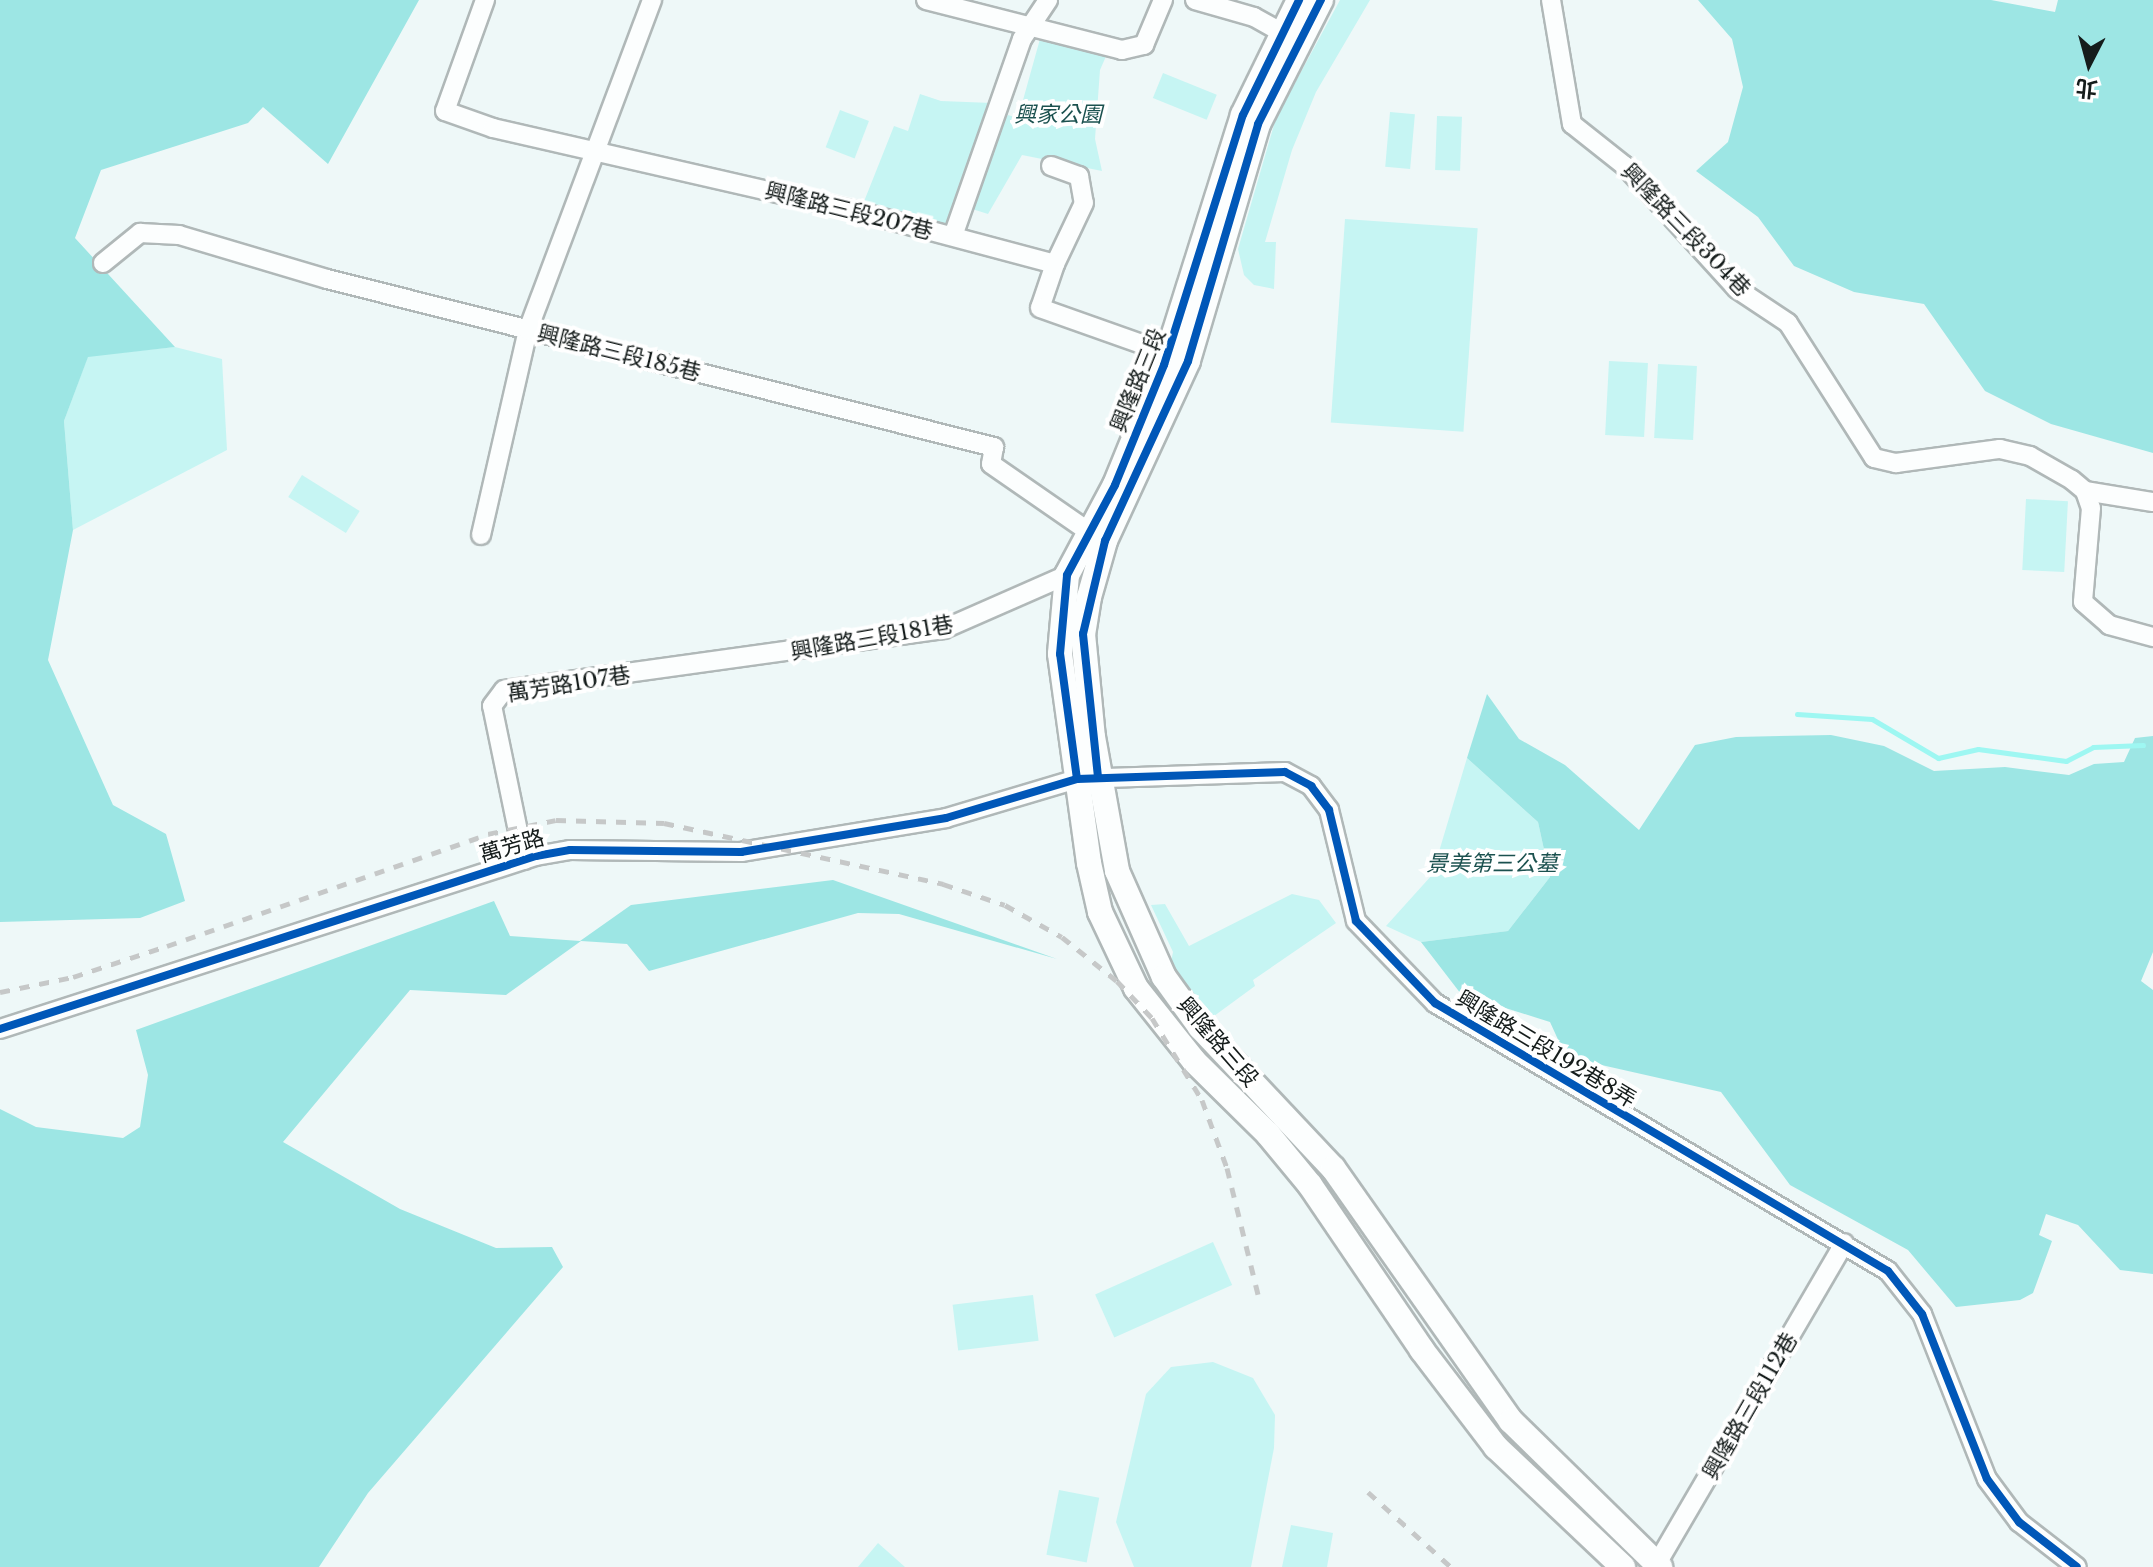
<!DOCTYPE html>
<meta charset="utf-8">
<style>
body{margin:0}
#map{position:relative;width:2153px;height:1567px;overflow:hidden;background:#eef8f8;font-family:"Libre Baskerville","Noto Sans TC",serif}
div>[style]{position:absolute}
.green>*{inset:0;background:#c6f5f3;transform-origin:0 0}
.forest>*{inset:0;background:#9de6e4}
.stream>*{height:5px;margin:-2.5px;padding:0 2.5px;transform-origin:2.5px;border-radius:2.5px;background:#9ef7f2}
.roads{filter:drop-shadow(2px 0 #b0b8b8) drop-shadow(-2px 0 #b0b8b8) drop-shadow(0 2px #b0b8b8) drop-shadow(0 -2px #b0b8b8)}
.minor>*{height:18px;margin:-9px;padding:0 9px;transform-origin:9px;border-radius:9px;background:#fcfefe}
.major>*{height:24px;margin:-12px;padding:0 12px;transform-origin:12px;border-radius:12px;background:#fcfefe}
.rail>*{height:5px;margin-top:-2.5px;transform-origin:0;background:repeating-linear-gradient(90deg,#c6c8c8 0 10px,transparent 0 20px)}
.cycleway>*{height:8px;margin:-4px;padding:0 4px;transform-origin:4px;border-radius:4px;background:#0057b8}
span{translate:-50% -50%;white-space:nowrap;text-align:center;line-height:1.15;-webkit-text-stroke:8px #fff;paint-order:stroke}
.park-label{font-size:22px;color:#1b514f;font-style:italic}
.street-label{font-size:22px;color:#151c1b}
.north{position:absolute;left:2049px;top:24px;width:80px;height:80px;-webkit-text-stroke:6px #fff;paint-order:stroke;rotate:186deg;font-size:22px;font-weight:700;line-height:32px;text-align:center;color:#151c1b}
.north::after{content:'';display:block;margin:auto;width:28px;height:36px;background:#151c1b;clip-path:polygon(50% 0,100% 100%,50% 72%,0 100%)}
</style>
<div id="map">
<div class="green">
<i style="clip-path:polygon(1340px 0,1370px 0,1316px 92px,1292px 150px,1265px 242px,1276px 242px,1274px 289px,1254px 285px,1244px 275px,1238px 249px,1276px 118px)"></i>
<i style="clip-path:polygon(1040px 39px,1107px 54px,1100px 70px,1095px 139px,1102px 171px,1022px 155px,988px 214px,969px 208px,991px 139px,1008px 115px,1018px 118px)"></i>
<i style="left:1163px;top:73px;width:58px;height:27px;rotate:22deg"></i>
<i style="clip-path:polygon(920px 94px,941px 101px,992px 103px,950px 226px,863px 204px,894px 126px,908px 131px)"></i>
<i style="left:840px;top:110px;width:31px;height:40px;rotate:21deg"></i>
<i style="left:1390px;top:112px;width:25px;height:55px;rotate:5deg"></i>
<i style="left:1437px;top:116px;width:25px;height:54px;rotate:2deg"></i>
<i style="left:1345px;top:219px;width:133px;height:204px;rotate:4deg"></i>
<i style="clip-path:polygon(175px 347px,222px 359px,227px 450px,73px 530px,64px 421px,88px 356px)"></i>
<i style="left:1609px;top:361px;width:39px;height:74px;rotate:3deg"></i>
<i style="left:1658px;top:364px;width:39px;height:74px;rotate:3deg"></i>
<i style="left:302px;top:475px;width:68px;height:26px;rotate:32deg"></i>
<i style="left:2026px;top:499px;width:42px;height:71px;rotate:3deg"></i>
<i style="clip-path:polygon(1467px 758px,1538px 822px,1550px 877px,1508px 931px,1421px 942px,1386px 926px,1432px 875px)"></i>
<i style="clip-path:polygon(1292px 894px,1319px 900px,1336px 923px,1253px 980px,1255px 986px,1210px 1019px,1170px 967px,1173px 952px,1151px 905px,1165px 904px,1189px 946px)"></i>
<i style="left:1213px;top:1242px;width:47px;height:129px;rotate:66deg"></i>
<i style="left:1033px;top:1295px;width:46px;height:81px;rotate:83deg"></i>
<i style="clip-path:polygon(1213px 1362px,1253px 1378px,1275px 1415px,1274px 1448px,1251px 1567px,1134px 1567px,1116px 1522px,1146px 1394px,1171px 1367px)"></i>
<i style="left:1059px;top:1490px;width:41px;height:66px;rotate:11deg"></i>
<i style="clip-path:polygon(1291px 1525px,1333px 1533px,1327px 1567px,1282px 1567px)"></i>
<i style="clip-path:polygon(878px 1543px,905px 1567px,858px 1567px)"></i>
</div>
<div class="forest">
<i style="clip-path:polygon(0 0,419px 0,328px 164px,263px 107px,248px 123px,101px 170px,75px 238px,175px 347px,88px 357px,64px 421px,73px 530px,48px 660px,113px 805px,166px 834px,185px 901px,140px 918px,0 922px)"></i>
<i style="clip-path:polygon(1698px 0,1991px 0,2055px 12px,2058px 0,2153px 0,2153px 453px,2051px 424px,1985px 391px,1924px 304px,1854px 292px,1794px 266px,1758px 217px,1696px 171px,1728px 142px,1743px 87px,1732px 39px)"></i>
<i style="clip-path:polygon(1487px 694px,1519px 739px,1565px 765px,1639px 830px,1695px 745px,1736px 737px,1831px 735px,1884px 746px,1934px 771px,2005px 767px,2069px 775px,2094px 764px,2124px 762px,2135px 738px,2153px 736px,2153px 952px,2141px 981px,2153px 990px,2153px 1274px,2120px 1270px,2078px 1225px,2046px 1214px,2039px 1235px,2052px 1241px,2033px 1293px,2020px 1300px,1956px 1307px,1908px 1250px,1790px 1185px,1721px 1092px,1566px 1057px,1550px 1022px,1461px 994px,1421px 942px,1508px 931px,1550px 877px,1538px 822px,1467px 758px)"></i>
<i style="clip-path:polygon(833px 880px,1057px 959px,899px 914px,858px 913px,649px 971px,627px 944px,581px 941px,506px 995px,410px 990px,283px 1142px,400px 1209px,496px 1248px,552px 1247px,563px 1267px,368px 1493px,319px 1567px,0 1567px,0 1109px,36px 1127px,123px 1138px,140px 1127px,148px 1075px,136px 1030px,494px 901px,510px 936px,580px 941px,631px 905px)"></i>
</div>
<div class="stream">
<i style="left:1797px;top:714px;width:75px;rotate:3.8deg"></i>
<i style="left:1872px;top:719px;width:77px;rotate:30.6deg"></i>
<i style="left:1938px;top:758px;width:41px;rotate:-12.7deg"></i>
<i style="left:1978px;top:749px;width:89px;rotate:7.8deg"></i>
<i style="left:2066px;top:761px;width:30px;rotate:-27deg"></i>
<i style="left:2093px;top:747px;width:50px;rotate:-2.3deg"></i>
</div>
<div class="roads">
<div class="minor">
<i style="left:485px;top:0;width:118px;rotate:109.8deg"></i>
<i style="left:445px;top:111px;width:51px;rotate:19.5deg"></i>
<i style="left:493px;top:128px;width:372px;rotate:12.9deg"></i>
<i style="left:856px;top:211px;width:206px;rotate:14.9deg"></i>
<i style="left:1055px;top:264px;width:46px;rotate:108.8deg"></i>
<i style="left:1040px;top:308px;width:146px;rotate:19.5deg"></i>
<i style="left:926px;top:0;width:202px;rotate:14.3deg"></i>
<i style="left:1122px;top:50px;width:23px;rotate:-13deg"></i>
<i style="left:1144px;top:45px;width:49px;rotate:-67.1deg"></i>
<i style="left:1195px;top:0;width:61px;rotate:16.1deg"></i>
<i style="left:1254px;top:17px;width:31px;rotate:29deg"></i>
<i style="left:1551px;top:0;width:126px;rotate:80.4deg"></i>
<i style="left:1572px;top:124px;width:68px;rotate:38.4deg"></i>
<i style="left:1625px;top:166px;width:166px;rotate:47.7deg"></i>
<i style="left:1737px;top:289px;width:61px;rotate:33.7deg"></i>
<i style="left:1788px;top:323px;width:160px;rotate:57.5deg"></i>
<i style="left:1874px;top:458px;width:23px;rotate:13deg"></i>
<i style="left:1896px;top:463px;width:105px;rotate:-7.7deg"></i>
<i style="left:2000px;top:449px;width:31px;rotate:13deg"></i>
<i style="left:2030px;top:456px;width:48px;rotate:29.7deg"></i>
<i style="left:2072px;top:480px;width:17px;rotate:40deg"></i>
<i style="left:2085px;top:491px;width:18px;rotate:71deg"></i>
<i style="left:2091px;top:508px;width:94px;rotate:94.9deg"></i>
<i style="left:2083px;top:602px;width:35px;rotate:41deg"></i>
<i style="left:2109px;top:625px;width:46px;rotate:15.3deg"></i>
<i style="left:1051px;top:166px;width:30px;rotate:20deg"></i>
<i style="left:1079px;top:176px;width:27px;rotate:80deg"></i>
<i style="left:1084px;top:203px;width:68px;rotate:115.4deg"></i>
<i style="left:953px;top:236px;width:209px;rotate:-70.7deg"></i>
<i style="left:1022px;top:39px;width:47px;rotate:-56.3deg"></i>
<i style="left:103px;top:263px;width:48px;rotate:-39deg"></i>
<i style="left:140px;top:233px;width:39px;rotate:3deg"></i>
<i style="left:179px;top:235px;width:154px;rotate:16.6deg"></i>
<i style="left:327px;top:279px;width:688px;rotate:14.14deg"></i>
<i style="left:994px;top:447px;width:17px;rotate:100deg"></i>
<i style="left:991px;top:464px;width:130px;rotate:34.7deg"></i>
<i style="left:2085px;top:491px;width:69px;rotate:9.2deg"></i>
<i style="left:481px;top:535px;width:210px;rotate:-77.1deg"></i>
<i style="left:528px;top:330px;width:353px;rotate:-69.4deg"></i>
<i style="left:524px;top:860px;width:157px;rotate:-101.7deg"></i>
<i style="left:492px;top:706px;width:20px;rotate:-53deg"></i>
<i style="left:504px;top:690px;width:444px;rotate:-7.9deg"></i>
<i style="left:944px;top:629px;width:134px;rotate:-23.7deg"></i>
<i style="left:0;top:1029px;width:563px;rotate:-17.89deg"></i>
<i style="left:536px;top:856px;width:35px;rotate:-10deg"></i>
<i style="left:570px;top:850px;width:171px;rotate:0.7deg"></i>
<i style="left:741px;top:852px;width:208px;rotate:-9.4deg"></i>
<i style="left:946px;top:818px;width:137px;rotate:-16.6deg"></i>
<i style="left:1077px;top:779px;width:208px;rotate:-1.9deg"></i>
<i style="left:1285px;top:772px;width:30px;rotate:28deg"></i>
<i style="left:1311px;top:786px;width:30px;rotate:53deg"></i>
<i style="left:1329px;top:810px;width:114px;rotate:76.3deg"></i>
<i style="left:1356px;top:921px;width:114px;rotate:46.1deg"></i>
<i style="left:1435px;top:1003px;width:526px;rotate:30.61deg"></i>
<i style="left:1888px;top:1271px;width:55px;rotate:51.7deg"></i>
<i style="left:1922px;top:1314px;width:177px;rotate:68.5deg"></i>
<i style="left:1987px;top:1479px;width:54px;rotate:53.3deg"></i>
<i style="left:2019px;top:1522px;width:73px;rotate:37.8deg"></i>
<i style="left:1655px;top:1567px;width:375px;rotate:-59.7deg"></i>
</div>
<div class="major">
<i style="left:1299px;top:0;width:128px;rotate:116deg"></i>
<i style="left:1243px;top:115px;width:262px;rotate:107.5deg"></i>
<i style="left:1164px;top:365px;width:130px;rotate:112.2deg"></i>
<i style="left:1115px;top:485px;width:102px;rotate:118.1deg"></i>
<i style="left:1067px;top:575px;width:79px;rotate:95.1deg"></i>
<i style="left:1060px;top:654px;width:211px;rotate:82.1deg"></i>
<i style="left:1089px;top:863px;width:50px;rotate:77.3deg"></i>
<i style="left:1100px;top:912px;width:84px;rotate:64.7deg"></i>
<i style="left:1136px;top:988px;width:93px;rotate:51.5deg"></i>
<i style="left:1194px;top:1061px;width:104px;rotate:44.6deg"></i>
<i style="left:1268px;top:1134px;width:66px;rotate:50.5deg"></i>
<i style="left:1310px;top:1185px;width:199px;rotate:55.8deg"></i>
<i style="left:1422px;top:1350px;width:122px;rotate:52.7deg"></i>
<i style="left:1496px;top:1447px;width:175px;rotate:43.4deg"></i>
<i style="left:1321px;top:0;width:139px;rotate:116.9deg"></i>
<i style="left:1258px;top:124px;width:247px;rotate:106.5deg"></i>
<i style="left:1188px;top:361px;width:198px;rotate:114.8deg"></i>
<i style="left:1105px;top:541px;width:58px;rotate:105.9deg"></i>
<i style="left:1089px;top:597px;width:37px;rotate:99deg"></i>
<i style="left:1083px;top:634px;width:103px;rotate:84.5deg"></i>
<i style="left:1093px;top:737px;width:136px;rotate:79.8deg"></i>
<i style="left:1117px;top:871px;width:116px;rotate:66.1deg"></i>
<i style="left:1164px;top:977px;width:62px;rotate:54.2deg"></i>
<i style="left:1200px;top:1027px;width:194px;rotate:46.7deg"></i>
<i style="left:1333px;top:1168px;width:309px;rotate:54.9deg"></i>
<i style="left:1511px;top:1421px;width:209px;rotate:44.4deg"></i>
</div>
</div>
<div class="rail">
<i style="left:0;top:992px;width:75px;rotate:-11.6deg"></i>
<i style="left:73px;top:977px;width:99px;rotate:-18.3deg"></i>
<i style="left:167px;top:946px;width:340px;rotate:-19.2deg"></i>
<i style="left:488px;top:834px;width:69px;rotate:-11.6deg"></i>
<i style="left:556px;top:820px;width:108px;rotate:1.6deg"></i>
<i style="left:664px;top:823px;width:286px;rotate:12.3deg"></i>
<i style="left:943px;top:884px;width:65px;rotate:18.7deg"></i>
<i style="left:1005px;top:905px;width:65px;rotate:29.3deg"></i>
<i style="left:1062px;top:937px;width:70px;rotate:38.7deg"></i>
<i style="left:1117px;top:981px;width:51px;rotate:46.6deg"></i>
<i style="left:1152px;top:1018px;width:96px;rotate:58.6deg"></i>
<i style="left:1202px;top:1100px;width:72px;rotate:69.8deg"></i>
<i style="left:1227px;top:1168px;width:134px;rotate:76.2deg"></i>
<i style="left:1368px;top:1492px;width:112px;rotate:42.1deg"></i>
</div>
<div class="cycleway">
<i style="left:1098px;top:777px;width:144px;rotate:-96deg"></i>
<i style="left:1083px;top:634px;width:96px;rotate:-76.7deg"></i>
<i style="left:1105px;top:541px;width:198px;rotate:-65.2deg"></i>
<i style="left:1188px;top:361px;width:247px;rotate:-73.5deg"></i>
<i style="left:1258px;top:124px;width:139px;rotate:-63.1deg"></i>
<i style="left:1077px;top:779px;width:126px;rotate:-97.7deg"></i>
<i style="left:1060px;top:654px;width:79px;rotate:-84.9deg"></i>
<i style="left:1067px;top:575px;width:102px;rotate:-61.9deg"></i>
<i style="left:1115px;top:485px;width:130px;rotate:-67.8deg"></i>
<i style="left:1164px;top:365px;width:262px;rotate:-72.5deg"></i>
<i style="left:1243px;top:115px;width:128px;rotate:-64deg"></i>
<i style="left:0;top:1029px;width:563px;rotate:-17.89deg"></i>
<i style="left:536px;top:856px;width:35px;rotate:-10deg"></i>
<i style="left:570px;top:850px;width:171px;rotate:0.7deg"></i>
<i style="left:741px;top:852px;width:208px;rotate:-9.4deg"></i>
<i style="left:946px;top:818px;width:137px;rotate:-16.6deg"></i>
<i style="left:1077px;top:779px;width:208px;rotate:-1.9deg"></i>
<i style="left:1285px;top:772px;width:30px;rotate:28deg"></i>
<i style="left:1311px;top:786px;width:30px;rotate:53deg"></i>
<i style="left:1329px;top:810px;width:114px;rotate:76.3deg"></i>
<i style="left:1356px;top:921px;width:114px;rotate:46.1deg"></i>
<i style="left:1435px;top:1003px;width:526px;rotate:30.61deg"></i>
<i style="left:1888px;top:1271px;width:55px;rotate:51.7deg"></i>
<i style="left:1922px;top:1314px;width:177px;rotate:68.5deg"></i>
<i style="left:1987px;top:1479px;width:54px;rotate:53.3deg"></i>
<i style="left:2019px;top:1522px;width:73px;rotate:37.8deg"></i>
</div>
<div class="park-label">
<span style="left:1058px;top:115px">興家公園</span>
<span style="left:1492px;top:864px">景美第三公墓</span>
</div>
<div class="street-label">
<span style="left:849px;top:211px;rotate:14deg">興隆路三段207巷</span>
<span style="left:1686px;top:230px;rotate:46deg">興隆路三段304巷</span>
<span style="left:619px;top:353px;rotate:14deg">興隆路三段185巷</span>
<span style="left:1138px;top:380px;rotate:-68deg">興隆路三段</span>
<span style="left:872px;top:638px;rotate:-10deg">興隆路三段181巷</span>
<span style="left:569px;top:684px;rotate:-9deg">萬芳路107巷</span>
<span style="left:512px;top:846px;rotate:-16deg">萬芳路</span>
<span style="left:1218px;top:1042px;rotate:49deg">興隆路三段</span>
<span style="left:1546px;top:1049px;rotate:31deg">興隆路三段192巷8弄</span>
<span style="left:1750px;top:1406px;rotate:-60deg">興隆路三段112巷</span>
</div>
<div class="north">北</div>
</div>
